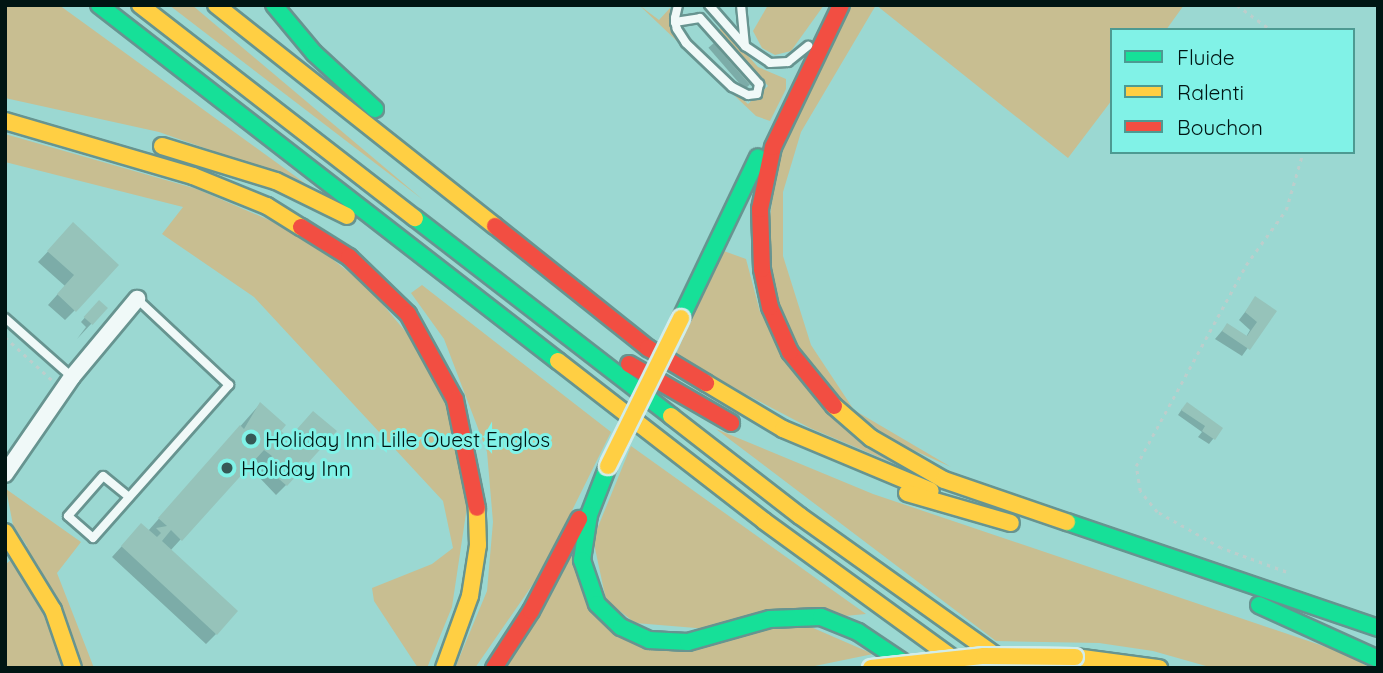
<!DOCTYPE html>
<style>
body{margin:0}
#map{position:relative;width:1383px;height:673px;overflow:hidden;background:#9bd8d2;font-family:Quicksand,sans-serif}
div>[style]{position:absolute}
.green>*{inset:0;background:#c8be91}
.shadow>*{inset:0;background:#0003;transform-origin:0 0}
.building>*{inset:0;background:#96c3ba;transform-origin:0 0}
.path>*{height:2.5px;margin-top:-1.25px;transform-origin:0;background:repeating-linear-gradient(90deg,#bccecc 0 3.5px,transparent 0 8.5px)}
.roads{filter:drop-shadow(2px 0 #679490) drop-shadow(-2px 0 #679490) drop-shadow(0 2px #679490) drop-shadow(0 -2px #679490)}
.lane>*{height:8px;margin:-4px;padding:0 4px;transform-origin:4px;border-radius:4px;background:#f0f9f8}
.street>*{height:16px;margin:-8px;padding:0 8px;transform-origin:8px;border-radius:8px;background:#f0f9f8}
.fast>*{height:16px;margin:-8px;padding:0 8px;transform-origin:8px;border-radius:8px;background:#16e098}
.slow>*{height:16px;margin:-8px;padding:0 8px;transform-origin:8px;border-radius:8px;background:#ffcf43}
.jam>*{height:16px;margin:-8px;padding:0 8px;transform-origin:8px;border-radius:8px;background:#f24e42}
.bridges{filter:drop-shadow(2px 0 #d2edeb) drop-shadow(-2px 0 #d2edeb) drop-shadow(0 2px #d2edeb) drop-shadow(0 -2px #d2edeb)}
.slow-bridge>*{height:16px;margin:-8px;padding:0 8px;transform-origin:8px;border-radius:8px;background:#ffcf43}
.dots>*{width:19px;height:19px;translate:-50% -50%;box-sizing:border-box;border:4px solid #81f2e7;border-radius:50%}
span{translate:-50% -50%;white-space:nowrap;text-align:center;line-height:1.15;-webkit-text-stroke:6px #81f2e7;paint-order:stroke}
.poi-label{font-size:21px;color:#001513}
.left{translate:0 -50%;text-align:left}
.frame{position:absolute;inset:0;border:7px solid #001513;pointer-events:none}
.legend{position:absolute;left:1110px;top:28px;width:245px;height:126px;box-sizing:border-box;background:#81f2e7;border:2px solid #4d9a92;margin:0;padding:9px 12px;list-style:none;font-size:21px;color:#001513}
.legend li{display:flex;align-items:center;gap:14px;height:35px}
.legend b{width:35px;border:2px solid #4d9a92}
</style>
<div id="map">
<div class="green">
<i style="clip-path:polygon(5px 5px,59px 5px,306px 184px,159px 132px,5px 98px)"></i>
<i style="clip-path:polygon(169px 5px,192px 5px,422px 199px)"></i>
<i style="clip-path:polygon(639px 5px,659px 20px,670px 8px,670px 22px,683px 43px,748px 104px,768px 86px,719px 30px,722px 27px,758px 67px,786px 79px,786px 89px,770px 121px,756px 116px)"></i>
<i style="clip-path:polygon(768px 5px,824px 5px,791px 51px,775px 55px,762px 48px,753px 31px)"></i>
<i style="clip-path:polygon(848px 5px,1184px 5px,1166px 30px,1112px 30px,1112px 100px,1068px 158px,876px 5px,801px 132px,783px 192px,783px 256px,811px 345px,854px 410px,951px 467px,882px 436px,844px 407px,804px 359px,783px 317px,771px 270px,768px 234px,777px 162px)"></i>
<i style="clip-path:polygon(5px 134px,197px 189px,299px 233px,369px 288px,410px 337px,451px 410px,468px 500px,452px 607px,427px 668px,418px 668px,374px 601px,372px 588px,432px 564px,453px 548px,443px 501px,254px 297px,162px 234px,183px 207px,5px 162px)"></i>
<i style="clip-path:polygon(721px 250px,746px 259px,760px 312px,900px 466px,810px 428px,675px 357px)"></i>
<i style="clip-path:polygon(422px 285px,611px 432px,542px 571px,475px 668px,455px 668px,487px 591px,493px 522px,487px 452px,444px 339px,411px 293px)"></i>
<i style="clip-path:polygon(716px 429px,873px 494px,1341px 652px,1371px 668px,1213px 668px,1153px 651px,1099px 643px,996px 641px)"></i>
<i style="clip-path:polygon(631px 446px,866px 614px,708px 629px,635px 623px,606px 600px,593px 539px)"></i>
<i style="clip-path:polygon(6px 489px,81px 542px,57px 573px,94px 668px,5px 668px,5px 565px,27px 546px,13px 525px)"></i>
<i style="clip-path:polygon(571px 555px,619px 638px,804px 624px,873px 654px,805px 668px,506px 668px)"></i>
</div>
<div class="shadow">
<i style="left:722px;top:36px;width:55px;height:18px;rotate:49deg"></i>
<i style="clip-path:polygon(73px 225px,75px 310px,65px 320px,48px 305px,65px 286px,38px 262px)"></i>
<i style="clip-path:polygon(1255px 299px,1274px 311px,1242px 356px,1215px 339px,1227px 325px,1246px 337px,1250px 330px,1239px 320px)"></i>
<i style="clip-path:polygon(94px 307px,106px 308px,77px 339px,86px 327px,81px 322px)"></i>
<i style="clip-path:polygon(260px 404px,278px 431px,286px 485px,276px 495px,257px 475px,263px 467px,254px 459px,170px 551px,216px 634px,206px 644px,112px 557px,131px 536px,148px 531px)"></i>
<i style="clip-path:polygon(1182px 409px,1221px 429px,1209px 444px,1198px 437px,1202px 432px,1178px 415px)"></i>
</div>
<div class="building">
<i style="left:722px;top:33px;width:58px;height:13px;rotate:49deg"></i>
<i style="clip-path:polygon(73px 222px,119px 265px,76px 312px,57px 294px,74px 275px,47px 251px)"></i>
<i style="clip-path:polygon(1255px 296px,1277px 311px,1250px 350px,1222px 331px,1227px 323px,1247px 336px,1257px 322px,1245px 312px)"></i>
<i style="left:99px;top:300px;width:12px;height:23px;rotate:42deg"></i>
<i style="clip-path:polygon(260px 402px,286px 425px,281px 431px,289px 438px,313px 411px,337px 431px,287px 486px,271px 472px,266px 463px,272px 456px,264px 450px,182px 541px,171px 530px,162px 541px,238px 611px,217px 635px,121px 546px,141px 523px,157px 537px,161px 533px,156px 528px,167px 526px,158px 518px,240px 425px,244px 429px)"></i>
<i style="clip-path:polygon(1187px 402px,1223px 428px,1215px 440px,1202px 431px,1205px 426px,1181px 410px)"></i>
</div>
<div class="path">
<i style="left:1237px;top:5px;width:42px;rotate:36.3deg"></i>
<i style="left:5px;top:337px;width:64px;rotate:42.5deg"></i>
<i style="left:1286px;top:572px;width:69px;rotate:-159.7deg"></i>
<i style="left:1221px;top:548px;width:73px;rotate:-150.6deg"></i>
<i style="left:1157px;top:512px;width:27px;rotate:-129deg"></i>
<i style="left:1140px;top:491px;width:25px;rotate:-99deg"></i>
<i style="left:1136px;top:466px;width:229px;rotate:-61.3deg"></i>
<i style="left:1246px;top:265px;width:68px;rotate:-54deg"></i>
<i style="left:1286px;top:210px;width:60px;rotate:-73.7deg"></i>
</div>
<div class="roads">
<div class="lane">
<i style="left:709px;top:5px;width:55px;rotate:48.7deg"></i>
<i style="left:745px;top:46px;width:30px;rotate:34deg"></i>
<i style="left:770px;top:63px;width:18px;rotate:-3deg"></i>
<i style="left:788px;top:62px;width:26px;rotate:-39deg"></i>
<i style="left:741px;top:5px;width:41px;rotate:84.4deg"></i>
<i style="left:675px;top:22px;width:25px;rotate:-9deg"></i>
<i style="left:700px;top:18px;width:89px;rotate:48.2deg"></i>
<i style="left:759px;top:84px;width:10px;rotate:101deg"></i>
<i style="left:757px;top:94px;width:9px;rotate:174deg"></i>
<i style="left:748px;top:95px;width:18px;rotate:-153deg"></i>
<i style="left:732px;top:87px;width:64px;rotate:-136.3deg"></i>
<i style="left:686px;top:43px;width:17px;rotate:-123deg"></i>
<i style="left:677px;top:29px;width:7px;rotate:-106deg"></i>
<i style="left:675px;top:22px;width:4px;rotate:-90deg"></i>
<i style="left:675px;top:18px;width:13px;rotate:-77deg"></i>
<i style="left:5px;top:318px;width:89px;rotate:41.4deg"></i>
<i style="left:129px;top:497px;width:33px;rotate:-141deg"></i>
<i style="left:103px;top:476px;width:53px;rotate:131.2deg"></i>
<i style="left:68px;top:516px;width:33px;rotate:41deg"></i>
<i style="left:93px;top:538px;width:205px;rotate:-48.4deg"></i>
<i style="left:229px;top:385px;width:126px;rotate:-136.9deg"></i>
</div>
<div class="street">
<i style="left:5px;top:474px;width:118px;rotate:-55.4deg"></i>
<i style="left:72px;top:377px;width:102px;rotate:-50.2deg"></i>
</div>
<div class="fast">
<i style="left:99px;top:5px;width:581px;rotate:37.8deg"></i>
<i style="left:274px;top:5px;width:62px;rotate:50.2deg"></i>
<i style="left:314px;top:53px;width:83px;rotate:42.6deg"></i>
<i style="left:415px;top:218px;width:324px;rotate:37.7deg"></i>
<i style="left:681px;top:318px;width:178px;rotate:-64.4deg"></i>
<i style="left:608px;top:466px;width:53px;rotate:111.2deg"></i>
<i style="left:589px;top:515px;width:46px;rotate:98.8deg"></i>
<i style="left:582px;top:560px;width:46px;rotate:71.2deg"></i>
<i style="left:597px;top:604px;width:33px;rotate:44deg"></i>
<i style="left:621px;top:627px;width:31px;rotate:25deg"></i>
<i style="left:649px;top:640px;width:39px;rotate:3deg"></i>
<i style="left:688px;top:642px;width:85px;rotate:-15.7deg"></i>
<i style="left:770px;top:619px;width:51px;rotate:-2.2deg"></i>
<i style="left:821px;top:617px;width:40px;rotate:22deg"></i>
<i style="left:858px;top:632px;width:65px;rotate:33.7deg"></i>
<i style="left:1067px;top:522px;width:329px;rotate:18.8deg"></i>
<i style="left:1259px;top:605px;width:131px;rotate:24.4deg"></i>
</div>
<div class="slow">
<i style="left:140px;top:5px;width:348px;rotate:37.8deg"></i>
<i style="left:216px;top:5px;width:356px;rotate:38.4deg"></i>
<i style="left:5px;top:121px;width:196px;rotate:16.3deg"></i>
<i style="left:193px;top:176px;width:80px;rotate:22.1deg"></i>
<i style="left:267px;top:206px;width:40px;rotate:32deg"></i>
<i style="left:162px;top:146px;width:119px;rotate:17.1deg"></i>
<i style="left:276px;top:181px;width:79px;rotate:26.2deg"></i>
<i style="left:558px;top:361px;width:261px;rotate:37.8deg"></i>
<i style="left:764px;top:521px;width:250px;rotate:36deg"></i>
<i style="left:706px;top:383px;width:90px;rotate:30.9deg"></i>
<i style="left:783px;top:429px;width:160px;rotate:22.7deg"></i>
<i style="left:834px;top:406px;width:49px;rotate:40.9deg"></i>
<i style="left:871px;top:438px;width:84px;rotate:29.9deg"></i>
<i style="left:944px;top:480px;width:130px;rotate:18.9deg"></i>
<i style="left:671px;top:416px;width:163px;rotate:37.8deg"></i>
<i style="left:800px;top:516px;width:257px;rotate:35.5deg"></i>
<i style="left:907px;top:493px;width:108px;rotate:16.1deg"></i>
<i style="left:5px;top:532px;width:92px;rotate:58.4deg"></i>
<i style="left:53px;top:610px;width:61px;rotate:71deg"></i>
<i style="left:1075px;top:657px;width:85px;rotate:7.5deg"></i>
<i style="left:444px;top:668px;width:77px;rotate:-70.1deg"></i>
<i style="left:470px;top:596px;width:52px;rotate:-81.1deg"></i>
<i style="left:478px;top:545px;width:37px;rotate:-92deg"></i>
</div>
<div class="jam">
<i style="left:495px;top:226px;width:196px;rotate:38.6deg"></i>
<i style="left:648px;top:348px;width:68px;rotate:31.1deg"></i>
<i style="left:301px;top:227px;width:57px;rotate:32deg"></i>
<i style="left:349px;top:257px;width:82px;rotate:44deg"></i>
<i style="left:408px;top:314px;width:98px;rotate:61.3deg"></i>
<i style="left:455px;top:400px;width:110px;rotate:78.5deg"></i>
<i style="left:629px;top:364px;width:118px;rotate:30deg"></i>
<i style="left:834px;top:406px;width:70px;rotate:-129.2deg"></i>
<i style="left:790px;top:352px;width:49px;rotate:-114deg"></i>
<i style="left:770px;top:307px;width:39px;rotate:-102deg"></i>
<i style="left:762px;top:269px;width:60px;rotate:-91.9deg"></i>
<i style="left:760px;top:209px;width:63px;rotate:-78.2deg"></i>
<i style="left:773px;top:147px;width:157px;rotate:-64.4deg"></i>
<i style="left:494px;top:668px;width:68px;rotate:-57deg"></i>
<i style="left:531px;top:611px;width:104px;rotate:-62.4deg"></i>
</div>
</div>
<div class="bridges">
<div class="slow-bridge">
<i style="left:608px;top:466px;width:165px;rotate:-63.7deg"></i>
<i style="left:871px;top:668px;width:114px;rotate:-6.1deg"></i>
<i style="left:984px;top:656px;width:91px;rotate:0.6deg"></i>
</div>
</div>
<div class="dots">
<i style="left:251px;top:439px;background:#365956"></i>
<i style="left:227px;top:468px;background:#365956"></i>
</div>
<div class="poi-label">
<span class="left" style="left:265px;top:439px">Holiday Inn Lille Ouest Englos</span>
<span class="left" style="left:241px;top:468px">Holiday Inn</span>
</div>
<div class="frame"></div>
<ul class="legend">
<li><b style="height:9px;background:#16e098"></b>Fluide</li>
<li><b style="height:9px;background:#ffcf43"></b>Ralenti</li>
<li><b style="height:9px;background:#f24e42"></b>Bouchon</li>
</ul>
</div>
